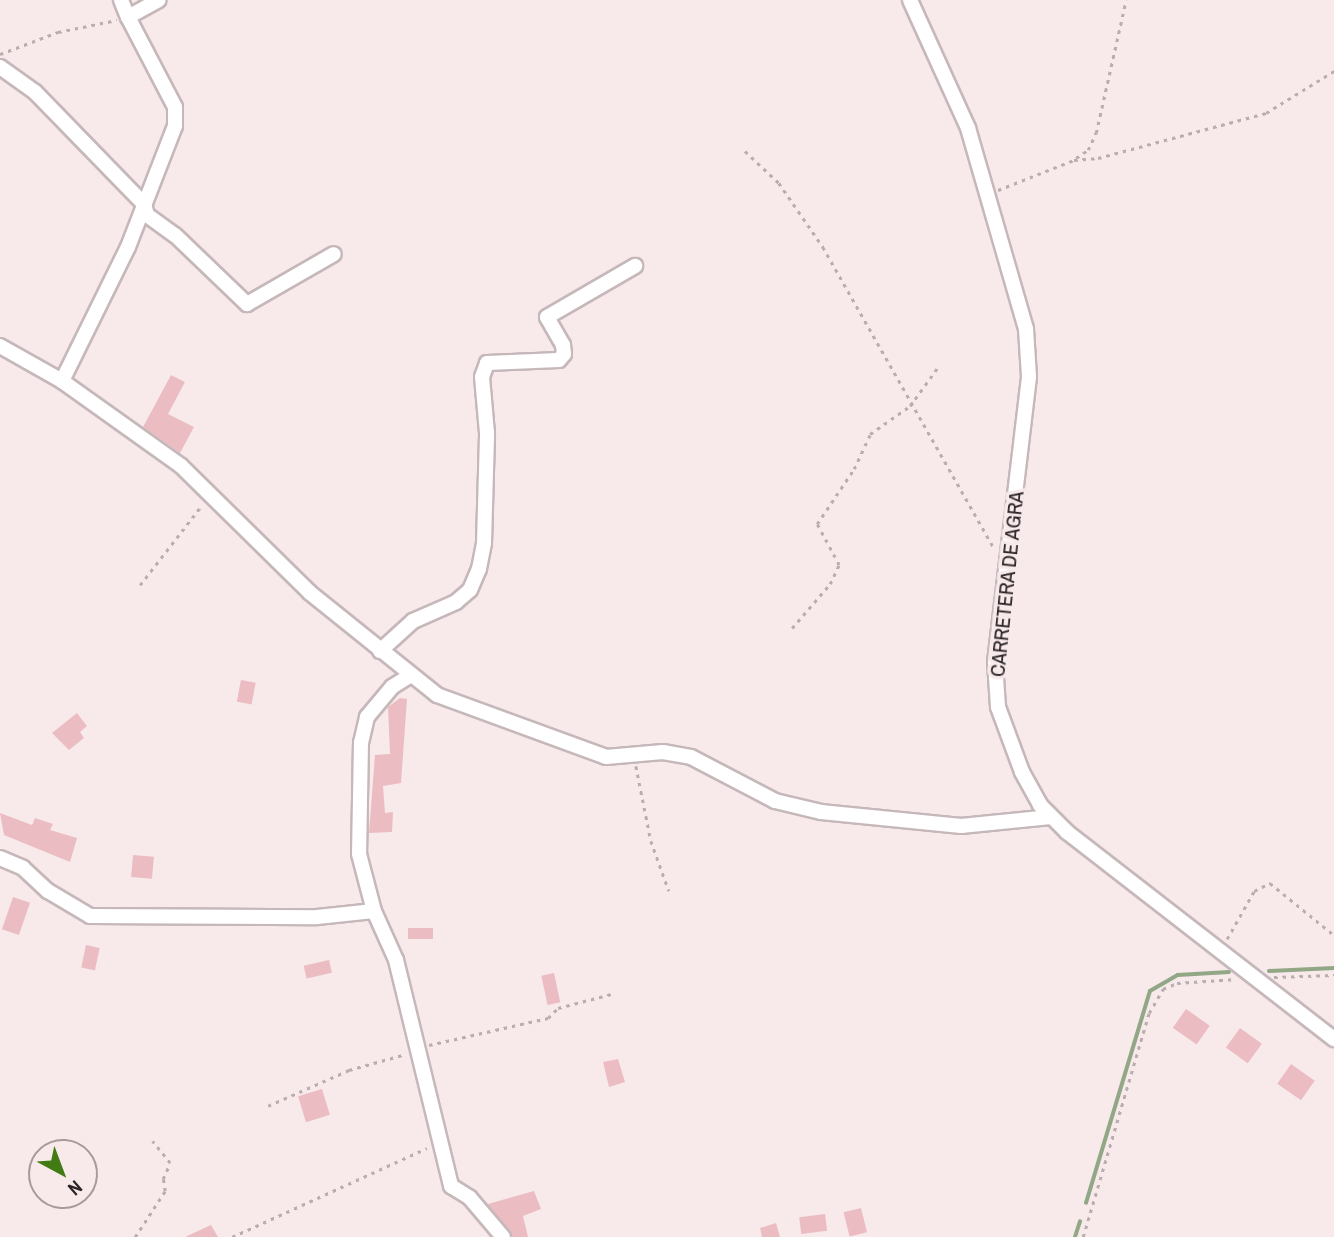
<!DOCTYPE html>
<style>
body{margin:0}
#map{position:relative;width:1334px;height:1237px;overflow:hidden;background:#f8e9eb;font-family:"Archivo Narrow",sans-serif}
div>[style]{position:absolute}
.stream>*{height:3.5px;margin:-1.75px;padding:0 1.75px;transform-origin:1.75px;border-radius:1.75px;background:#92a786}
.building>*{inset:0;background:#ebbdc3;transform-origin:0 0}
.path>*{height:2.5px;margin-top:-1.25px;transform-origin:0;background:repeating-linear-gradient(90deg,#b9adae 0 3.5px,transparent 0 8.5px)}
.roads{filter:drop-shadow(2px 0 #c6b8ba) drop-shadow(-2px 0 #c6b8ba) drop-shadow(0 2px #c6b8ba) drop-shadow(0 -2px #c6b8ba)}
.minor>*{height:14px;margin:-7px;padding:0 7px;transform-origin:7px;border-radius:7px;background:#fff}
span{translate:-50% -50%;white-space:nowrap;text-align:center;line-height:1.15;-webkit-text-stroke:7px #f8e9eb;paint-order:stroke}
.street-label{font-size:21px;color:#2a2425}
.north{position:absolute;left:28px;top:1139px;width:70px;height:70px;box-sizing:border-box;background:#f8e9eb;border:2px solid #a69a9c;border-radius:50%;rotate:139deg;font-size:19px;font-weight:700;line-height:28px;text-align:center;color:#2a2425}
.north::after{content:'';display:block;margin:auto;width:24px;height:32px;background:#427b13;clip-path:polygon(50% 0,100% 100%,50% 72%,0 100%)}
</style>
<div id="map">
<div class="stream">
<i style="left:1269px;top:971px;width:65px;rotate:-2.6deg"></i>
<i style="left:1086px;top:1203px;width:221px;rotate:-73.2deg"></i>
<i style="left:1150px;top:991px;width:32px;rotate:-30deg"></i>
<i style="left:1178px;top:975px;width:51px;rotate:-3.4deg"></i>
<i style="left:1075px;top:1237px;width:16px;rotate:-72deg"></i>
</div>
<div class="building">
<i style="clip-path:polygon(171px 375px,185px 382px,168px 414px,194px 427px,180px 453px,143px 427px)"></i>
<i style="left:241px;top:680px;width:15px;height:22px;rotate:11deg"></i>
<i style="clip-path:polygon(400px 698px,407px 699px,401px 783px,383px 786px,385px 813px,393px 812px,392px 832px,369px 833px,375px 755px,390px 754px,388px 707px)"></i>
<i style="clip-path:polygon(77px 713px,87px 726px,80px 732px,84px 738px,69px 750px,52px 733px)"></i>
<i style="clip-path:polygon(0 813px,32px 825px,35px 818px,53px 824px,50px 830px,77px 838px,70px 862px,4px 835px)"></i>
<i style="left:133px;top:855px;width:21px;height:22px;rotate:5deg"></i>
<i style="left:13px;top:897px;width:18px;height:34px;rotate:19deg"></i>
<i style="left:433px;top:928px;width:11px;height:25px;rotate:90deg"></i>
<i style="left:86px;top:945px;width:14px;height:23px;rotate:12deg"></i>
<i style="left:329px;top:960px;width:13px;height:26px;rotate:77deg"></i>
<i style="left:554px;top:973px;width:30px;height:13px;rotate:78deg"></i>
<i style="left:1186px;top:1009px;width:29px;height:23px;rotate:35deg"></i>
<i style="left:1240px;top:1028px;width:27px;height:24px;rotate:36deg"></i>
<i style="clip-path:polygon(618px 1059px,625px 1082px,609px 1087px,603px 1062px)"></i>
<i style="left:1291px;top:1064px;width:29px;height:24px;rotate:35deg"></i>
<i style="left:322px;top:1089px;width:27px;height:25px;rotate:73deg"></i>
<i style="clip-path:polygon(534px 1191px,541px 1209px,523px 1216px,528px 1237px,512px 1237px,488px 1204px)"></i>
<i style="left:861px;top:1208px;width:25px;height:18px;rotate:76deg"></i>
<i style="left:825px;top:1214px;width:17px;height:26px;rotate:83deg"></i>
<i style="clip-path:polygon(776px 1223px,780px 1237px,762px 1237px,760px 1228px)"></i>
<i style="clip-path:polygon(211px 1225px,218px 1237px,185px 1237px)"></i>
</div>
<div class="path">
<i style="left:0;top:54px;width:62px;rotate:-20.8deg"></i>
<i style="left:58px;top:32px;width:60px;rotate:-11.5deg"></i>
<i style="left:745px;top:151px;width:47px;rotate:43.3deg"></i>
<i style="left:779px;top:183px;width:78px;rotate:55.5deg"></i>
<i style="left:823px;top:247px;width:348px;rotate:60.4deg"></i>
<i style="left:1076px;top:158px;width:14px;rotate:-34deg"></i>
<i style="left:1088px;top:150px;width:19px;rotate:-65deg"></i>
<i style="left:1096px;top:133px;width:136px;rotate:-77.3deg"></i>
<i style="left:998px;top:190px;width:82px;rotate:-21.5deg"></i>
<i style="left:1074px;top:160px;width:24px;rotate:-5deg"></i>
<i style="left:1098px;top:158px;width:174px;rotate:-15deg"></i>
<i style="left:1266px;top:113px;width:80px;rotate:-31.7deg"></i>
<i style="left:140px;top:585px;width:101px;rotate:-52.2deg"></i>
<i style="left:792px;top:628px;width:58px;rotate:-49.2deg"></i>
<i style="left:830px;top:584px;width:21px;rotate:-65deg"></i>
<i style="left:839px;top:565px;width:47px;rotate:-118.2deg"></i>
<i style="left:817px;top:524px;width:66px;rotate:-56.1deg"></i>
<i style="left:854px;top:469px;width:38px;rotate:-65deg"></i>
<i style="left:870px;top:434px;width:49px;rotate:-35deg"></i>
<i style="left:910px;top:406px;width:48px;rotate:-54.3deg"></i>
<i style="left:636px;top:766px;width:76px;rotate:78.7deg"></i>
<i style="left:651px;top:841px;width:53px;rotate:70.2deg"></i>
<i style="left:1227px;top:939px;width:55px;rotate:-60.6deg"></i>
<i style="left:1254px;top:891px;width:18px;rotate:-27deg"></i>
<i style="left:1270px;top:883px;width:82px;rotate:39.1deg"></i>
<i style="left:1274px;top:977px;width:60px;rotate:-1.9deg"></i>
<i style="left:429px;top:1045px;width:122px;rotate:-12.8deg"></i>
<i style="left:548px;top:1018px;width:14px;rotate:-45deg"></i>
<i style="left:558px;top:1008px;width:59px;rotate:-14.7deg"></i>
<i style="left:268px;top:1106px;width:89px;rotate:-24deg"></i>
<i style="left:349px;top:1070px;width:59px;rotate:-15.7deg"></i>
<i style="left:135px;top:1237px;width:55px;rotate:-56.9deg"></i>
<i style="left:165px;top:1191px;width:12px;rotate:-99deg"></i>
<i style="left:163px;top:1179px;width:17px;rotate:-66deg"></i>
<i style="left:170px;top:1163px;width:28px;rotate:-129deg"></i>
<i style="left:232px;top:1237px;width:214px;rotate:-24.5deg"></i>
<i style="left:1083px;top:1237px;width:234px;rotate:-73.6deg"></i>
<i style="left:1149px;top:1013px;width:28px;rotate:-60deg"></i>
<i style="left:1163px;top:989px;width:15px;rotate:-23deg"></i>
<i style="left:1177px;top:983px;width:59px;rotate:-3.9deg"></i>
</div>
<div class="roads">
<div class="minor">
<i style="left:121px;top:0;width:18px;rotate:68deg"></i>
<i style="left:910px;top:0;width:141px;rotate:65.6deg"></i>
<i style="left:968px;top:128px;width:209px;rotate:73.9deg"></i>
<i style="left:1026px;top:329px;width:48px;rotate:86.4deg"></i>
<i style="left:1029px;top:377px;width:287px;rotate:96.8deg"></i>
<i style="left:995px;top:662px;width:45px;rotate:86.2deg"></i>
<i style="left:998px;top:707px;width:69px;rotate:69.7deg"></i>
<i style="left:1022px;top:772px;width:38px;rotate:61deg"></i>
<i style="left:1040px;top:805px;width:38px;rotate:45deg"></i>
<i style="left:1067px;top:832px;width:338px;rotate:37.8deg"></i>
<i style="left:0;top:67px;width:43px;rotate:35.5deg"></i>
<i style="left:35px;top:92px;width:156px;rotate:45.8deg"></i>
<i style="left:144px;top:204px;width:11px;rotate:75deg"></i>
<i style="left:147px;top:215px;width:34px;rotate:36deg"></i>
<i style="left:175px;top:235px;width:100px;rotate:43.8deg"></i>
<i style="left:247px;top:304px;width:100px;rotate:-29.9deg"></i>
<i style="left:0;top:346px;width:71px;rotate:29.4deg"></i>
<i style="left:62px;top:381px;width:146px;rotate:35.5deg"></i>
<i style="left:181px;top:466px;width:180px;rotate:44.5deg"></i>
<i style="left:309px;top:592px;width:164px;rotate:38.8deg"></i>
<i style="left:437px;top:695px;width:180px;rotate:20.1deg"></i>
<i style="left:606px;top:757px;width:57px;rotate:-5deg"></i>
<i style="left:663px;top:752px;width:28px;rotate:10deg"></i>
<i style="left:691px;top:757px;width:95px;rotate:27.6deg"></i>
<i style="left:775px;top:801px;width:47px;rotate:13.4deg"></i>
<i style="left:821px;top:812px;width:141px;rotate:5.7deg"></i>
<i style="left:961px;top:826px;width:90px;rotate:-5.7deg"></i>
<i style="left:62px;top:381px;width:149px;rotate:-63.8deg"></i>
<i style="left:128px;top:247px;width:130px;rotate:-68.8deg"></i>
<i style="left:175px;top:126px;width:19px;rotate:-90deg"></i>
<i style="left:175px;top:107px;width:102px;rotate:-117.6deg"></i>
<i style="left:128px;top:17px;width:35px;rotate:-29deg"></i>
<i style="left:380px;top:651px;width:45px;rotate:-42.3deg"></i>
<i style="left:413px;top:621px;width:47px;rotate:-23.8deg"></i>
<i style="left:456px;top:602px;width:18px;rotate:-41deg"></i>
<i style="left:470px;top:590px;width:23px;rotate:-67deg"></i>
<i style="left:479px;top:569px;width:26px;rotate:-79deg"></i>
<i style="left:484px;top:543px;width:110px;rotate:-88.4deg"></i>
<i style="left:487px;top:433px;width:56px;rotate:-95.1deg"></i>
<i style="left:482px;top:377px;width:15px;rotate:-70deg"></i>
<i style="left:487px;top:363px;width:72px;rotate:-2.4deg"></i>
<i style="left:559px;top:360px;width:8px;rotate:-50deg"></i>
<i style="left:564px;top:354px;width:9px;rotate:-96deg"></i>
<i style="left:563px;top:345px;width:32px;rotate:-120deg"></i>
<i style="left:547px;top:317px;width:102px;rotate:-30.1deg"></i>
<i style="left:411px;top:675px;width:22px;rotate:148deg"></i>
<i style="left:392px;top:687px;width:39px;rotate:130deg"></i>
<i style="left:367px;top:717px;width:26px;rotate:103deg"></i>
<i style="left:361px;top:742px;width:112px;rotate:91deg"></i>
<i style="left:359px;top:854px;width:59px;rotate:75.3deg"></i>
<i style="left:374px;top:911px;width:54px;rotate:65.8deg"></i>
<i style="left:396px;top:960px;width:233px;rotate:76.3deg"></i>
<i style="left:451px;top:1186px;width:22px;rotate:32deg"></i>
<i style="left:470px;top:1198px;width:51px;rotate:49.8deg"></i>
<i style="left:0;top:858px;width:25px;rotate:23deg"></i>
<i style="left:23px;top:868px;width:34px;rotate:43deg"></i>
<i style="left:48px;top:891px;width:49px;rotate:30.8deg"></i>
<i style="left:90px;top:916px;width:227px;rotate:0.3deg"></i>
<i style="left:317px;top:917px;width:57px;rotate:-6deg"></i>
</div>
</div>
<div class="street-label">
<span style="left:1007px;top:584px;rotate:-84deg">CARRETERA DE AGRA</span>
</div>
<div class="north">N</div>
</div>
